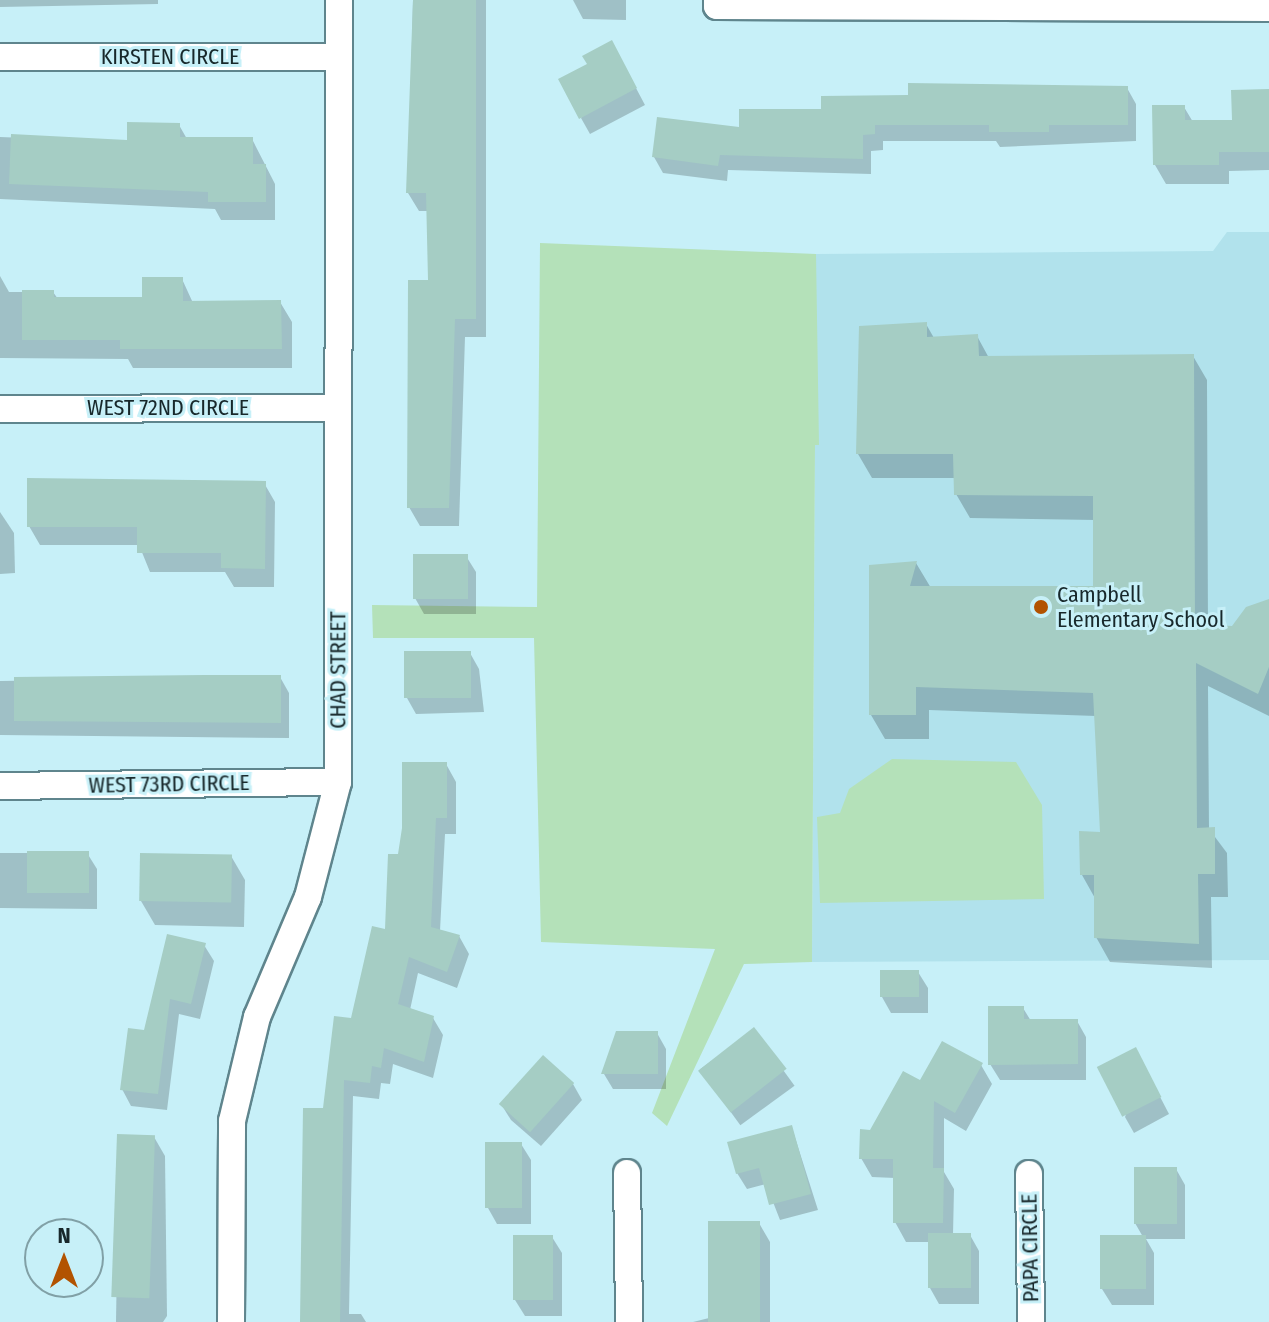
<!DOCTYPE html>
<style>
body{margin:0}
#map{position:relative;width:1269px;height:1322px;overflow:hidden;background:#c7f0f8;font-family:"Fira Sans Condensed",sans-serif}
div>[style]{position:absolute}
.built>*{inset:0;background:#b1e2ec}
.green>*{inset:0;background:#b4e1b9}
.shadow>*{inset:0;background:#0003;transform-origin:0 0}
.building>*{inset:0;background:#a5cdc4;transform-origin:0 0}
.roads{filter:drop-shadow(2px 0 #5f858d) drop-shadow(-2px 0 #5f858d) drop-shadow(0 2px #5f858d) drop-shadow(0 -2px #5f858d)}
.minor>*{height:26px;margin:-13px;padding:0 13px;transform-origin:13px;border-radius:13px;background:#fff}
.dots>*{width:22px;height:22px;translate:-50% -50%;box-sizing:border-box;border:4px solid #c7f0f8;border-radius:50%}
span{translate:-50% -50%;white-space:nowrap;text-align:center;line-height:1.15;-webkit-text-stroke:6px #c7f0f8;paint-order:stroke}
.street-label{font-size:22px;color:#18282b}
.poi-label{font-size:22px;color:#18282b}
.left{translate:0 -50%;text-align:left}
.north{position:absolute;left:24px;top:1218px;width:80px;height:80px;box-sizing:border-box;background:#c7f0f8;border:2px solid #81a0a6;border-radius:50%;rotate:0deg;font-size:22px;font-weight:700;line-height:32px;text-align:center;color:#18282b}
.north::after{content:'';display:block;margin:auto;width:28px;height:36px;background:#b25301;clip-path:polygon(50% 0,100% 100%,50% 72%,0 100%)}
</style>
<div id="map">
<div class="built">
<i style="clip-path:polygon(1227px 232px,1269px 232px,1269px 960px,812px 962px,816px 254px,1213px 251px)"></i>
</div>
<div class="green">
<i style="clip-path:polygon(540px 243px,816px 254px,819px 445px,815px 445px,812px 962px,744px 964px,667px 1126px,652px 1113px,715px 949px,541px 942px,534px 638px,373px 638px,372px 605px,537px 607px)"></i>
<i style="clip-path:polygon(892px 759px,1016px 762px,1042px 805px,1044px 899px,820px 903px,817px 817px,840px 813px,849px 789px)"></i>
</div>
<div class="shadow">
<i style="clip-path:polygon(0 0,158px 0,158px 4px,0 7px)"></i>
<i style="clip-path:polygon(413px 0,486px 0,486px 337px,465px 337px,459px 526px,420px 526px,409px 507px,430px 282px,428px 211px,419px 211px,408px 193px)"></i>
<i style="clip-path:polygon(573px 0,626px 0,626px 20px,583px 19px)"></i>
<i style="clip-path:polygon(620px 58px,645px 105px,590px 134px,581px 118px)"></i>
<i style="clip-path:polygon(1127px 88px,1136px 104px,1136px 141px,1000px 147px,996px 141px,883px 141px,883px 150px,871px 151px,871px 174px,728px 170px,727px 181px,663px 173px,654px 157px,823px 111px)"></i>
<i style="clip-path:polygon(1269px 91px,1269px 170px,1229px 171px,1229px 184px,1166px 184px,1155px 165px,1184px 107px,1193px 122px,1234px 122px)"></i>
<i style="clip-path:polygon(179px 125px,187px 139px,252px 139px,275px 184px,275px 220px,221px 220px,215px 209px,0 199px,0 137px,129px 142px)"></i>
<i style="clip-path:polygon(0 276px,9px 292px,53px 292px,58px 299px,144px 299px,182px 279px,193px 303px,280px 302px,292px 322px,292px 368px,133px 368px,128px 359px,0 358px)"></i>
<i style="clip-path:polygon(926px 324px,934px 338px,977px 336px,989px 358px,1193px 356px,1207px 380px,1208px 627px,1233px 628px,1269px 601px,1269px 716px,1208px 686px,1209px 829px,1227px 853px,1228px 897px,1211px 897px,1212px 968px,1110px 962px,1096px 937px,1096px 900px,1082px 875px,1102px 834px,1096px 716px,929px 710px,929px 739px,885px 739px,871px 715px,871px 567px,916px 563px,931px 588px,1095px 588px,1095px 520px,970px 518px,956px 494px,956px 478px,872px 478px,858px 454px)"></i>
<i style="clip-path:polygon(264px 483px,275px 502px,274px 587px,234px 587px,225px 572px,150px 572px,139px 545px,40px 545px,29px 526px)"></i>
<i style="clip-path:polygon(0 512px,14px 533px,15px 573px,0 574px)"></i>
<i style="clip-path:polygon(466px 556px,476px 572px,476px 614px,424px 614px,415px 598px)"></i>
<i style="clip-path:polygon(470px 653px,479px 669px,484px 712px,416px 714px,407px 698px)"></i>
<i style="clip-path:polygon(280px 677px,289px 693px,289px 738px,0 735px,0 681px)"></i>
<i style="clip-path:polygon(446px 764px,456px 782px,456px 834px,445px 834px,440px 931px,459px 936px,469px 954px,457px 988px,418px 973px,410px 1010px,433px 1018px,443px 1035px,433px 1078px,393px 1064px,390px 1084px,381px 1083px,379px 1099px,353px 1096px,349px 1314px,361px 1314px,366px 1322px,301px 1322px,324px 1110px,387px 932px,400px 857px)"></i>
<i style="clip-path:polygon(0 853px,87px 853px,97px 869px,97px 909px,0 908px)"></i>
<i style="clip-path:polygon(231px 856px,245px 880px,244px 927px,155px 925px,141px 901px)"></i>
<i style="clip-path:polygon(204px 945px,214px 961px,200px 1019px,179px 1014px,167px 1110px,131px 1106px,122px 1089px,146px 1032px)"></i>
<i style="clip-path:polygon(918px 972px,928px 988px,928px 1013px,891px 1013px,882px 997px)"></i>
<i style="clip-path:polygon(1023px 1008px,1031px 1021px,1077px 1021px,1086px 1037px,1086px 1080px,1000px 1080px,990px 1064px)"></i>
<i style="left:754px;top:1030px;width:69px;height:67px;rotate:54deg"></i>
<i style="clip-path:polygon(657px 1033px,666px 1049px,666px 1089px,613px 1089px,604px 1074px)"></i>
<i style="clip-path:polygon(981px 1065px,992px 1084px,966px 1131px,944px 1118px,944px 1172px,954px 1189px,953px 1235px,970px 1235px,979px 1251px,979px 1304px,939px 1304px,930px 1288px,930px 1242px,906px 1242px,895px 1222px,895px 1178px,872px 1177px,861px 1158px,871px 1132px,921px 1083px)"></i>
<i style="clip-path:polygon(1144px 1066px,1169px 1114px,1134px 1133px,1125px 1117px)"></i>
<i style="clip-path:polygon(573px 1084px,582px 1100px,541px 1146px,511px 1120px,501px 1104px)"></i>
<i style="clip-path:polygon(792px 1128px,818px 1210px,780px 1220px,766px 1184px,747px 1189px,737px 1173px)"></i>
<i style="clip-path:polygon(119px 1136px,154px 1137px,165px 1156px,167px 1316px,163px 1322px,116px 1322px)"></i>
<i style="clip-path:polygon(521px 1144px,531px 1160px,531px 1224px,497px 1224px,488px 1208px)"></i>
<i style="clip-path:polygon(1176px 1169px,1185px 1185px,1185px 1239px,1146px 1239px,1154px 1253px,1154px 1305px,1112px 1305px,1102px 1289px,1143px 1237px,1135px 1223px)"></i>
<i style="clip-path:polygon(759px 1223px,770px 1242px,770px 1322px,693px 1322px,709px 1318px)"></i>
<i style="clip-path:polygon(552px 1237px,562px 1253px,562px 1316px,525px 1316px,515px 1300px)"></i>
</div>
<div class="building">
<i style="clip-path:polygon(413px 0,476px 0,476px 319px,455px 319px,449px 508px,407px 508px,408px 280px,428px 280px,426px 193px,406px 193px)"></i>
<i style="clip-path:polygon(612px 40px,637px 88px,579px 119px,558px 79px,587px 64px,582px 56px)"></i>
<i style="clip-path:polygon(908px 83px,1128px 86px,1128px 125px,1049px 125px,1049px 132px,989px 132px,989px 125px,875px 125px,875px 134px,863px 135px,863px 159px,720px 155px,718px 166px,652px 157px,657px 117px,739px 127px,739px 109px,821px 109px,821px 96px,908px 95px)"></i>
<i style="clip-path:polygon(1269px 89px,1269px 152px,1219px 152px,1219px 165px,1153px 165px,1152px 105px,1185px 105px,1185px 120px,1232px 120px,1231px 90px)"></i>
<i style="clip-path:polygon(127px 122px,180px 123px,180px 137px,253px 137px,253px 164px,266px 164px,266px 202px,208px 202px,208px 192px,9px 184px,11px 134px,127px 140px)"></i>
<i style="clip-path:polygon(142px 277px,183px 277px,183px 301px,281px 300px,282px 349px,120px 349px,120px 340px,22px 340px,22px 290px,54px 290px,54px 297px,142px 297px)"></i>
<i style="clip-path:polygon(927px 322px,927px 337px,978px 334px,979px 356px,1194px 354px,1195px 624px,1232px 626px,1246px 607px,1269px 599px,1269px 667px,1258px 694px,1196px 663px,1197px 828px,1215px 827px,1215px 874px,1198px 874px,1199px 944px,1094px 938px,1094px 875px,1080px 875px,1079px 831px,1100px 832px,1093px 693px,916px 687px,916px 715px,869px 715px,869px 565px,917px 561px,910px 586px,1093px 586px,1093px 496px,954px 495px,953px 454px,856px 454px,859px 326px)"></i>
<i style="clip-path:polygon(27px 478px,266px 481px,265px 569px,221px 568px,221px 553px,137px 553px,137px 527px,27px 527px)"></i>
<i style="left:413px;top:554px;width:55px;height:45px"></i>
<i style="left:404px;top:651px;width:67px;height:47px"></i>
<i style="clip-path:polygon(204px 675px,281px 675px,281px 723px,14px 721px,14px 677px)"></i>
<i style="clip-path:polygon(402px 762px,447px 762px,447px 818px,436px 818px,431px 927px,460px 935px,447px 972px,409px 957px,398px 1004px,434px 1016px,424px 1062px,384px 1048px,381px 1068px,372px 1066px,370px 1083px,344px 1080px,340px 1322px,300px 1322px,303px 1108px,323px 1108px,334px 1016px,351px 1018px,372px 926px,385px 929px,388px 854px,398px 854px,402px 828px)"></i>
<i style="left:27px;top:851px;width:62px;height:42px"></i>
<i style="left:140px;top:853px;width:92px;height:48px;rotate:1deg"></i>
<i style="clip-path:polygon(167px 934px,206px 943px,191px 1004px,170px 999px,158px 1094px,120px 1090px,128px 1028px,144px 1030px)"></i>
<i style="left:880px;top:970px;width:39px;height:27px"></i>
<i style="clip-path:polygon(988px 1006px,1024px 1006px,1024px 1019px,1078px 1019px,1078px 1064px,988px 1065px)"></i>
<i style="left:754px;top:1027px;width:53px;height:71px;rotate:52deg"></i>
<i style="clip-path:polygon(616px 1031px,658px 1031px,658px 1074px,601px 1074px)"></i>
<i style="clip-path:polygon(942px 1041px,983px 1063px,955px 1113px,934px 1101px,933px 1168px,944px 1168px,943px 1223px,893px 1223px,893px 1159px,859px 1159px,860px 1129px,870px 1130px,903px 1071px,920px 1080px)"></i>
<i style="left:1136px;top:1047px;width:56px;height:44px;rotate:63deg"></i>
<i style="left:543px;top:1055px;width:42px;height:66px;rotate:42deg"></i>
<i style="clip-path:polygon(792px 1125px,811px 1194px,769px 1205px,759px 1168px,736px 1174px,727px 1142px)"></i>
<i style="left:117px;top:1134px;width:38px;height:163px;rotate:2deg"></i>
<i style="left:485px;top:1142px;width:37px;height:66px"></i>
<i style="left:1134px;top:1167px;width:43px;height:57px"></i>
<i style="left:708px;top:1221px;width:52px;height:101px"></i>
<i style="left:928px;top:1233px;width:43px;height:55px"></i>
<i style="left:513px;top:1235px;width:40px;height:65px"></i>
<i style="left:1100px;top:1235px;width:46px;height:54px"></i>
</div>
<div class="roads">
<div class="minor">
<i style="left:717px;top:0;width:6px;rotate:90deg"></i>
<i style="left:717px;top:6px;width:552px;rotate:0.21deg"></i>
<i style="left:0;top:57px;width:339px"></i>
<i style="left:0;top:409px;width:336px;rotate:-0.2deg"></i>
<i style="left:0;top:786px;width:338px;rotate:-0.7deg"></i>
<i style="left:627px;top:1173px;width:149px;rotate:89.2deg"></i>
<i style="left:1029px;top:1174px;width:148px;rotate:89.2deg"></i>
<i style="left:231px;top:1322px;width:201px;rotate:-89.7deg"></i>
<i style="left:232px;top:1121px;width:107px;rotate:-76.5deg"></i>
<i style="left:257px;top:1017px;width:130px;rotate:-67deg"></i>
<i style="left:308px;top:897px;width:119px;rotate:-75.4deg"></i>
<i style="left:338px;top:782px;width:782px;rotate:-89.93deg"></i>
</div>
</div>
<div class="dots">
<i style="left:1041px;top:607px;background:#b25301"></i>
</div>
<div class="street-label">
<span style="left:170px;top:57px">KIRSTEN CIRCLE</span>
<span style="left:168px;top:408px">WEST 72ND CIRCLE</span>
<span style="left:338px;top:670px;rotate:-90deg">CHAD STREET</span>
<span style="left:169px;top:784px;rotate:-1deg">WEST 73RD CIRCLE</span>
<span style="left:1030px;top:1248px;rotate:-91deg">PAPA CIRCLE</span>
</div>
<div class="poi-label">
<span class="left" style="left:1057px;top:607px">Campbell<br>Elementary School</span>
</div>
<div class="north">N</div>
</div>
